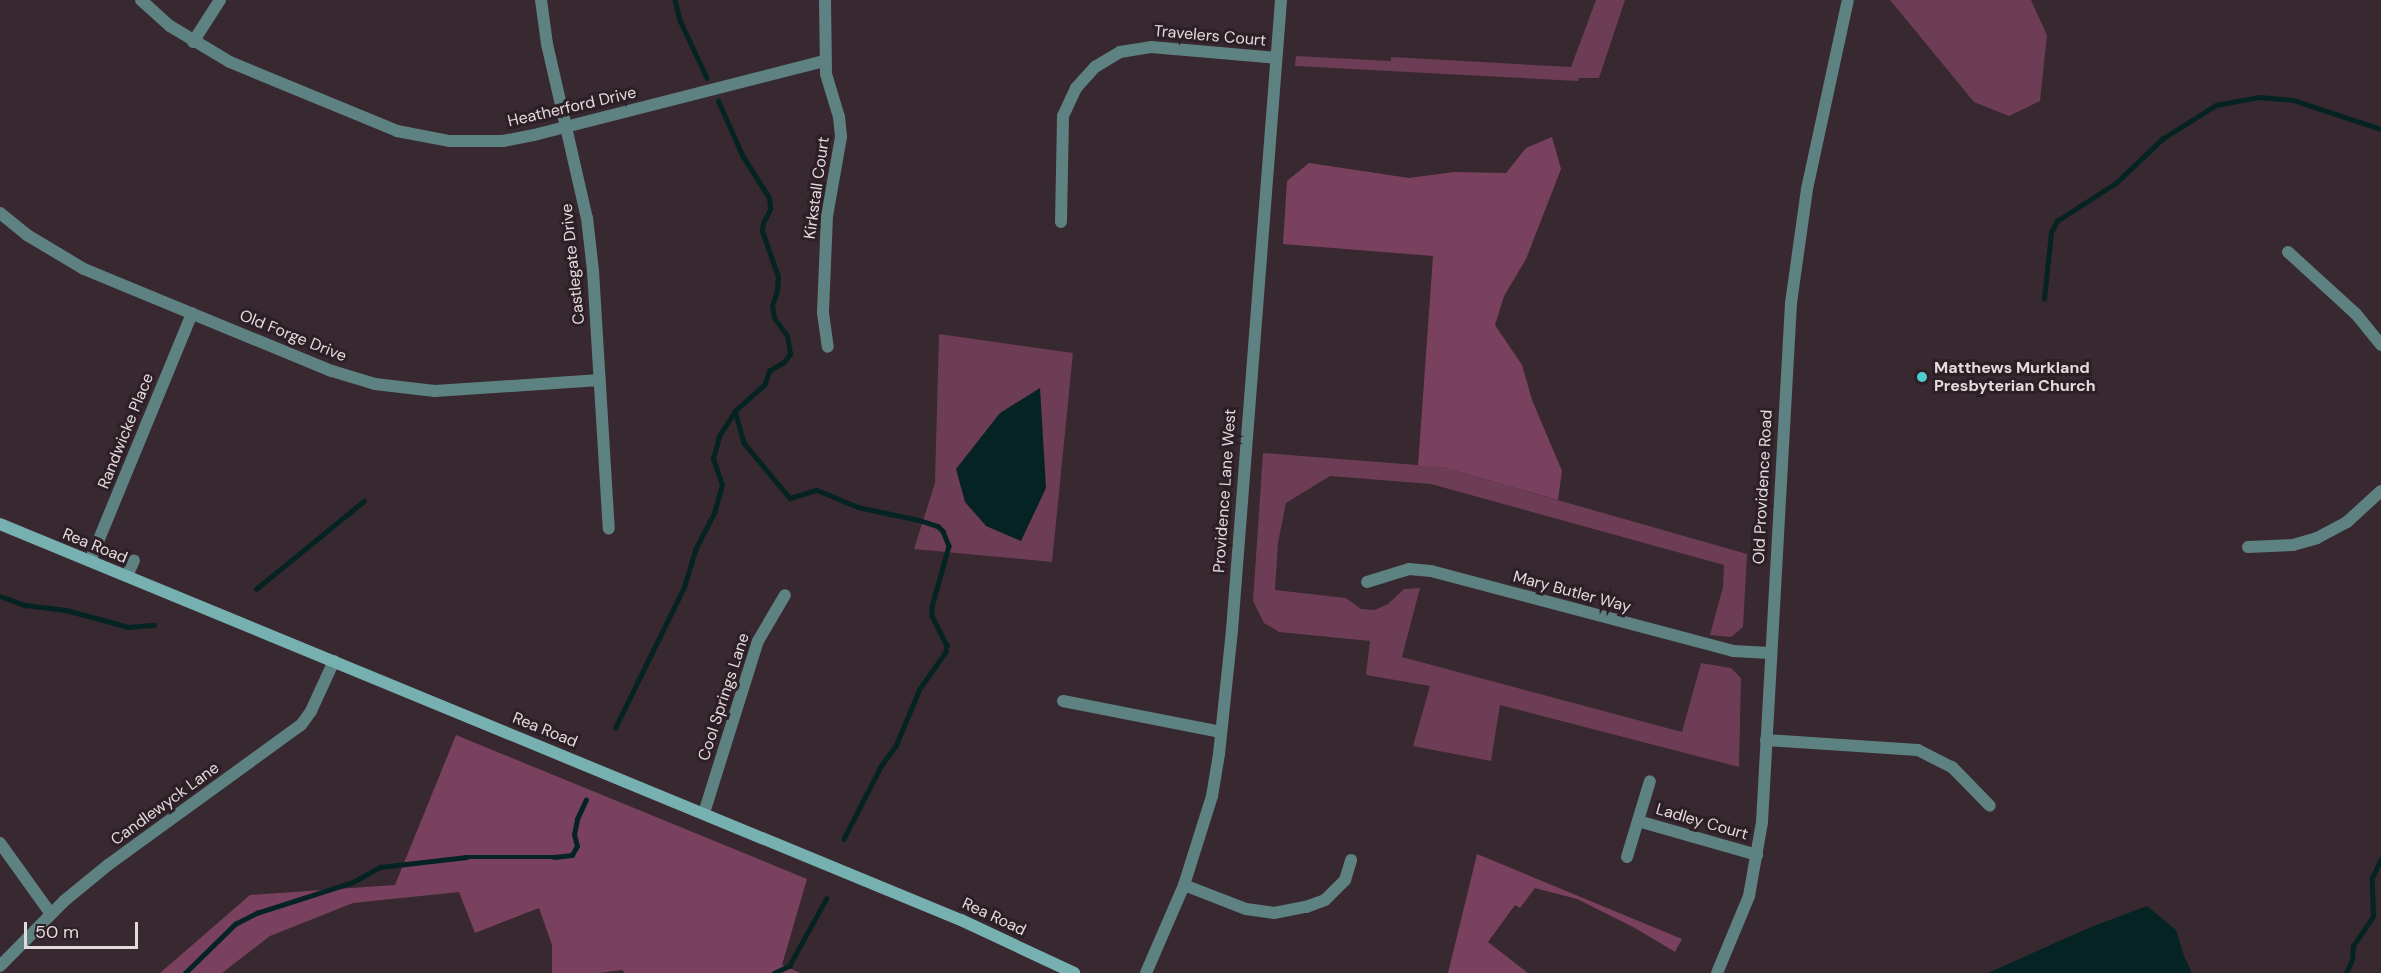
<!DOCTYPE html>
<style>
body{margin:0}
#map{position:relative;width:2381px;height:973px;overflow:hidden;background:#37292f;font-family:"DM Sans",sans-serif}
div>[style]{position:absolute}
.green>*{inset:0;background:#6d3c55}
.forest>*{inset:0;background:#7a415f}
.water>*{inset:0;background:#062324}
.stream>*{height:4.5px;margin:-2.25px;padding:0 2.25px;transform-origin:2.25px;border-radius:2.25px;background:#062324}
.minor>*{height:12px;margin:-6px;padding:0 6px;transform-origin:6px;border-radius:6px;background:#5e8181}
.tertiary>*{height:12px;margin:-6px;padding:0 6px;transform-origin:6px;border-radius:6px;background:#5e8181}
.secondary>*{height:12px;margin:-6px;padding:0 6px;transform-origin:6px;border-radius:6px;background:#77b0b1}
.dots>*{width:16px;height:16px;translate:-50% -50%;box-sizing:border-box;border:3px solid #2d1f26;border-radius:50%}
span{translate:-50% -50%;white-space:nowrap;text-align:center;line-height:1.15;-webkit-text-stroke:6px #2d1f26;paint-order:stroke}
.street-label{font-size:16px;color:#e3dade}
.poi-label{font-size:16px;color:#e3dade;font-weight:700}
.left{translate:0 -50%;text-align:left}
.scale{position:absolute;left:24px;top:922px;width:114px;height:27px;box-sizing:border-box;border:3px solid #e3dade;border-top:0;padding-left:8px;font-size:18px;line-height:21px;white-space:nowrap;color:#e3dade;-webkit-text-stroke:4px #2d1f26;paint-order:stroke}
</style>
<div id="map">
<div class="green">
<i style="clip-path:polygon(1596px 0,1625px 0,1599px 78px,1579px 78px,1578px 81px,1295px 66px,1296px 56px,1391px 61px,1391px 57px,1571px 67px)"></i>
<i style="clip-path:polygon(1890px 0,2031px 0,2047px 35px,2040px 101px,2009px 116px,1974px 102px)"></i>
<i style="clip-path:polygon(939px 334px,1073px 353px,1052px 562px,914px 549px,935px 483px)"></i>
<i style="clip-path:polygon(1263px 453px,1442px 467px,1747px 554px,1743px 627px,1731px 637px,1710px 635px,1723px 587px,1724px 565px,1431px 484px,1330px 476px,1286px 503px,1278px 543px,1275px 590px,1346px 598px,1361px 609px,1375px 610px,1388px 604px,1404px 589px,1420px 588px,1402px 657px,1682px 732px,1701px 663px,1731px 668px,1741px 678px,1739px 767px,1500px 705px,1491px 761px,1413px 746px,1430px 686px,1366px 675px,1370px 641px,1279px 632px,1264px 623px,1253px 601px)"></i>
</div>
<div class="forest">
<i style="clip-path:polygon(1552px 137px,1561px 169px,1526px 259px,1504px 296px,1495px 325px,1522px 365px,1532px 400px,1562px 471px,1558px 500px,1442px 467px,1418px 466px,1433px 256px,1283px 244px,1287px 181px,1309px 163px,1409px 178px,1454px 172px,1506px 173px,1526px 148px)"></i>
<i style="clip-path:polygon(456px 735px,807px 879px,782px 965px,800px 973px,625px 973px,622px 970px,599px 973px,552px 973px,552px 945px,539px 908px,475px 933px,459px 892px,353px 903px,270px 936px,222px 973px,160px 973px,250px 895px,395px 885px)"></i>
<i style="clip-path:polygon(1477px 854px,1682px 939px,1675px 952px,1635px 928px,1577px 899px,1535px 888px,1520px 908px,1515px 905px,1488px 942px,1528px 973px,1448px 973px)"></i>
</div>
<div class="water">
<i style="clip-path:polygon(1040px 388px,1046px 488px,1021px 541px,986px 526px,965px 502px,956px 469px,1000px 413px)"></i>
<i style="clip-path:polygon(2147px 906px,2176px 930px,2184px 956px,2192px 973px,1988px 973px,2091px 927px)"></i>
</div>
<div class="stream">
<i style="left:675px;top:0;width:21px;rotate:76deg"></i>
<i style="left:680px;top:20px;width:64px;rotate:65deg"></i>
<i style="left:2044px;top:299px;width:67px;rotate:-84deg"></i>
<i style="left:2051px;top:232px;width:13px;rotate:-61deg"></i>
<i style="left:2057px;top:221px;width:70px;rotate:-32.8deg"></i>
<i style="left:2116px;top:183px;width:64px;rotate:-43.7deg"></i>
<i style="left:2162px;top:139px;width:64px;rotate:-32.2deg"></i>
<i style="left:2216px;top:105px;width:44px;rotate:-10.5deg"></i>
<i style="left:2259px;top:97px;width:34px;rotate:5deg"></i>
<i style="left:2293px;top:100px;width:93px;rotate:18.2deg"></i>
<i style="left:735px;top:411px;width:33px;rotate:74deg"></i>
<i style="left:744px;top:443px;width:72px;rotate:50.1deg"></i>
<i style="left:790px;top:498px;width:28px;rotate:-17deg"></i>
<i style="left:817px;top:490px;width:44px;rotate:22.5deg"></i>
<i style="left:858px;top:507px;width:62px;rotate:12deg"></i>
<i style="left:919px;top:520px;width:20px;rotate:18deg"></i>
<i style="left:938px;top:526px;width:7px;rotate:45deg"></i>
<i style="left:943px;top:531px;width:16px;rotate:68deg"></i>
<i style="left:949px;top:546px;width:63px;rotate:105.6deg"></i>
<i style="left:932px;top:607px;width:9px;rotate:90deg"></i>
<i style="left:932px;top:616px;width:33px;rotate:63deg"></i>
<i style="left:947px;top:645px;width:7px;rotate:98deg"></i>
<i style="left:946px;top:652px;width:45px;rotate:125.1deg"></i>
<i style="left:920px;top:689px;width:62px;rotate:112.8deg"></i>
<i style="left:896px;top:746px;width:26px;rotate:126deg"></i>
<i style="left:881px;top:767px;width:81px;rotate:117.2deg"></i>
<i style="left:256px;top:589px;width:139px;rotate:-39.2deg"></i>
<i style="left:0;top:596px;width:27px;rotate:20deg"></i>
<i style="left:25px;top:605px;width:41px;rotate:7deg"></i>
<i style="left:66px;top:610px;width:65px;rotate:15.1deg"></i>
<i style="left:129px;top:627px;width:25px;rotate:-5deg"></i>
<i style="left:615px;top:728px;width:157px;rotate:-63.9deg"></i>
<i style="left:684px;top:587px;width:39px;rotate:-73deg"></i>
<i style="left:695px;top:550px;width:42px;rotate:-62.8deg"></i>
<i style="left:714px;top:513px;width:29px;rotate:-74deg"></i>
<i style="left:722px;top:485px;width:28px;rotate:-109deg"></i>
<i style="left:713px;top:459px;width:24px;rotate:-75deg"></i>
<i style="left:719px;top:436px;width:30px;rotate:-57deg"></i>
<i style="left:735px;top:411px;width:40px;rotate:-42deg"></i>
<i style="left:765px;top:384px;width:14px;rotate:-73deg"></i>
<i style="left:769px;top:371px;width:17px;rotate:-31deg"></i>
<i style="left:784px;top:362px;width:10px;rotate:-53deg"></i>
<i style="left:790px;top:354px;width:18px;rotate:-99deg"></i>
<i style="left:787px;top:336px;width:22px;rotate:-126deg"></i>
<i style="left:774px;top:318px;width:12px;rotate:-99deg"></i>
<i style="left:772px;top:306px;width:16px;rotate:-72deg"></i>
<i style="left:777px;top:291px;width:14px;rotate:-86deg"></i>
<i style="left:778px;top:277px;width:49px;rotate:-109.2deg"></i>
<i style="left:762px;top:231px;width:8px;rotate:-83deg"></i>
<i style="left:763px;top:223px;width:16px;rotate:-63deg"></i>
<i style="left:770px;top:209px;width:11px;rotate:-95deg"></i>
<i style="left:769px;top:198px;width:49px;rotate:-122.4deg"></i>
<i style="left:743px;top:157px;width:61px;rotate:-114.1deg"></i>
<i style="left:185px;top:973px;width:70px;rotate:-44.4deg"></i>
<i style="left:235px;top:924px;width:25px;rotate:-27deg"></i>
<i style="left:257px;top:913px;width:101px;rotate:-17.9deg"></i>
<i style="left:353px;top:882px;width:31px;rotate:-29deg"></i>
<i style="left:380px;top:867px;width:87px;rotate:-6.6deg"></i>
<i style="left:466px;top:857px;width:88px"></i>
<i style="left:554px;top:857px;width:18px;rotate:-6deg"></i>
<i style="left:572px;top:855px;width:10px;rotate:-61deg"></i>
<i style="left:577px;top:846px;width:11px;rotate:-105deg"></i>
<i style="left:574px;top:835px;width:16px;rotate:-79deg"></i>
<i style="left:577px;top:819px;width:21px;rotate:-65deg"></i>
<i style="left:774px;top:973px;width:17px;rotate:-25deg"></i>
<i style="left:789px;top:966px;width:77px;rotate:-61.1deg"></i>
<i style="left:2346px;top:973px;width:14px;rotate:-65deg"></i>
<i style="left:2352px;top:960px;width:14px;rotate:-86deg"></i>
<i style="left:2353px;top:946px;width:36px;rotate:-56deg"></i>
<i style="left:2373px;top:916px;width:38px;rotate:-92deg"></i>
<i style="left:2372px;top:878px;width:21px;rotate:-65deg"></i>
</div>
<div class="minor">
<i style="left:141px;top:0;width:39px;rotate:42deg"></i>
<i style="left:170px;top:26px;width:70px;rotate:31deg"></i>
<i style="left:230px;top:62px;width:181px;rotate:22.4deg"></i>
<i style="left:397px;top:131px;width:54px;rotate:10.7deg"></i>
<i style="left:450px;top:141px;width:53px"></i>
<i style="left:503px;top:141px;width:32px;rotate:-11deg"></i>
<i style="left:534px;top:135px;width:299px;rotate:-14.3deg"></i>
<i style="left:541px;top:0;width:44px;rotate:82.2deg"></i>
<i style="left:547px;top:44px;width:179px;rotate:77.1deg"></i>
<i style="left:587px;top:218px;width:53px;rotate:83.5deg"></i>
<i style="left:593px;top:271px;width:258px;rotate:86.5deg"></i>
<i style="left:825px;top:0;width:74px;rotate:89.2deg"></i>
<i style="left:826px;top:74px;width:45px;rotate:73.2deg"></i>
<i style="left:839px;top:117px;width:20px;rotate:84deg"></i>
<i style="left:841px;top:137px;width:80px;rotate:100deg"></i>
<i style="left:827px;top:216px;width:97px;rotate:92.4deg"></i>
<i style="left:823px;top:313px;width:34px;rotate:82deg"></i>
<i style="left:193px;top:42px;width:50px;rotate:-57.3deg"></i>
<i style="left:0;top:213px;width:35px;rotate:39deg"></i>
<i style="left:27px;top:235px;width:66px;rotate:30.8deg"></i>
<i style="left:84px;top:269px;width:268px;rotate:22.4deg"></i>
<i style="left:332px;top:371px;width:45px;rotate:16.8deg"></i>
<i style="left:375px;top:384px;width:60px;rotate:6.7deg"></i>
<i style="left:435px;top:391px;width:165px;rotate:-3.8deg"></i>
<i style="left:1061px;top:222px;width:106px;rotate:-88.9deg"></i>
<i style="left:1063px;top:116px;width:31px;rotate:-65deg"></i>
<i style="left:1076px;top:88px;width:28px;rotate:-48deg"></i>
<i style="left:1095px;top:67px;width:29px;rotate:-31deg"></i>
<i style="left:1120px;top:52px;width:31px;rotate:-9deg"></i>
<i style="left:1151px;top:47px;width:125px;rotate:5deg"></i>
<i style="left:2288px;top:252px;width:92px;rotate:42.4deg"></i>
<i style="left:2356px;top:314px;width:40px;rotate:51deg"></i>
<i style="left:2248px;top:547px;width:45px;rotate:-2.5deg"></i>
<i style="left:2293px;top:545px;width:25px;rotate:-16deg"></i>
<i style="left:2317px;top:538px;width:34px;rotate:-28deg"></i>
<i style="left:2347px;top:522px;width:46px;rotate:-42.4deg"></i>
<i style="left:90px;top:561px;width:268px;rotate:-67.6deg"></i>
<i style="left:127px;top:576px;width:17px;rotate:-66deg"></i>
<i style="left:1367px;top:582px;width:44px;rotate:-17.2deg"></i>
<i style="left:1409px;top:569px;width:22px;rotate:5deg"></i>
<i style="left:1431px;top:571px;width:312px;rotate:14.8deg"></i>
<i style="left:1733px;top:651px;width:37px;rotate:3deg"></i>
<i style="left:1063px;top:701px;width:161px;rotate:11.1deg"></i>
<i style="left:1766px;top:740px;width:152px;rotate:3.8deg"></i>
<i style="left:1918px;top:750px;width:38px;rotate:27deg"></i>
<i style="left:1952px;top:767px;width:54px;rotate:45.7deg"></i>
<i style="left:704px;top:813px;width:180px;rotate:-72.6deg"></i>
<i style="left:758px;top:641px;width:53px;rotate:-59.6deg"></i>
<i style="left:1638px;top:821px;width:124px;rotate:15.9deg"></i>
<i style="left:0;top:843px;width:87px;rotate:54.3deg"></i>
<i style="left:1627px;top:857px;width:79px;rotate:-73.2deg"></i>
<i style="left:1184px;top:885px;width:66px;rotate:21.2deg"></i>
<i style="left:1246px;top:909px;width:28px;rotate:8deg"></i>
<i style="left:1274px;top:913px;width:33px;rotate:-11deg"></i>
<i style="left:1306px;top:907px;width:20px;rotate:-20deg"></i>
<i style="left:1325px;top:900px;width:28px;rotate:-45deg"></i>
<i style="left:1345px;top:880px;width:21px;rotate:-73deg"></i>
<i style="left:0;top:966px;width:91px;rotate:-45.4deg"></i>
<i style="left:64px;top:901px;width:57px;rotate:-39.3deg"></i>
<i style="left:108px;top:865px;width:238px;rotate:-36deg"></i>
<i style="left:301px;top:725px;width:17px;rotate:-54deg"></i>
<i style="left:311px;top:711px;width:55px;rotate:-65.3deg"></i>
<i style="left:1146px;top:973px;width:96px;rotate:-66.6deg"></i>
<i style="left:1184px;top:885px;width:93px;rotate:-72.5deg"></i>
<i style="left:1212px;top:796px;width:43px;rotate:-80.5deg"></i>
<i style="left:1219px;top:754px;width:125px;rotate:-84deg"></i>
<i style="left:1232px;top:630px;width:632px;rotate:-85.55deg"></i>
</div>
<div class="tertiary">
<i style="left:1717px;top:973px;width:83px;rotate:-67.4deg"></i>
<i style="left:1749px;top:896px;width:75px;rotate:-80deg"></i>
<i style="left:1762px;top:822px;width:520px;rotate:-86.8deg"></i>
<i style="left:1791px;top:303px;width:115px;rotate:-82deg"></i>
<i style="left:1807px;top:189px;width:193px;rotate:-77.8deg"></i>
</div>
<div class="secondary">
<i style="left:0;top:524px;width:1039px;rotate:22.4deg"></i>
<i style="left:961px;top:920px;width:125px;rotate:25.1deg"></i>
</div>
<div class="dots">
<i style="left:1922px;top:377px;background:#52cdcf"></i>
</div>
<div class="street-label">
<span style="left:1210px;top:36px;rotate:5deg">Travelers Court</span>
<span style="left:572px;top:107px;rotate:-13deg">Heatherford Drive</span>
<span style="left:817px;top:188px;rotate:-82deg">Kirkstall Court</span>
<span style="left:573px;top:264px;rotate:-96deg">Castlegate Drive</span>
<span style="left:293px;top:336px;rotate:22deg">Old Forge Drive</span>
<span style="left:126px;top:431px;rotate:-68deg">Randwicke Place</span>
<span style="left:1763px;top:487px;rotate:-87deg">Old Providence Road</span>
<span style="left:1225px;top:491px;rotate:-86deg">Providence Lane West</span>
<span style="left:95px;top:546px;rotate:22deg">Rea Road</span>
<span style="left:1572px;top:592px;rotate:15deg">Mary Butler Way</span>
<span style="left:724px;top:697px;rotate:-72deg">Cool Springs Lane</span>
<span style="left:545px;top:730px;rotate:22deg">Rea Road</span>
<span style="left:165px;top:804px;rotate:-36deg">Candlewyck Lane</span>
<span style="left:1702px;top:822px;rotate:16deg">Ladley Court</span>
<span style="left:994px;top:917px;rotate:25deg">Rea Road</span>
</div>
<div class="poi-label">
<span class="left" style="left:1934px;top:377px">Matthews Murkland<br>Presbyterian Church</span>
</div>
<div class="scale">50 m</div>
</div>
